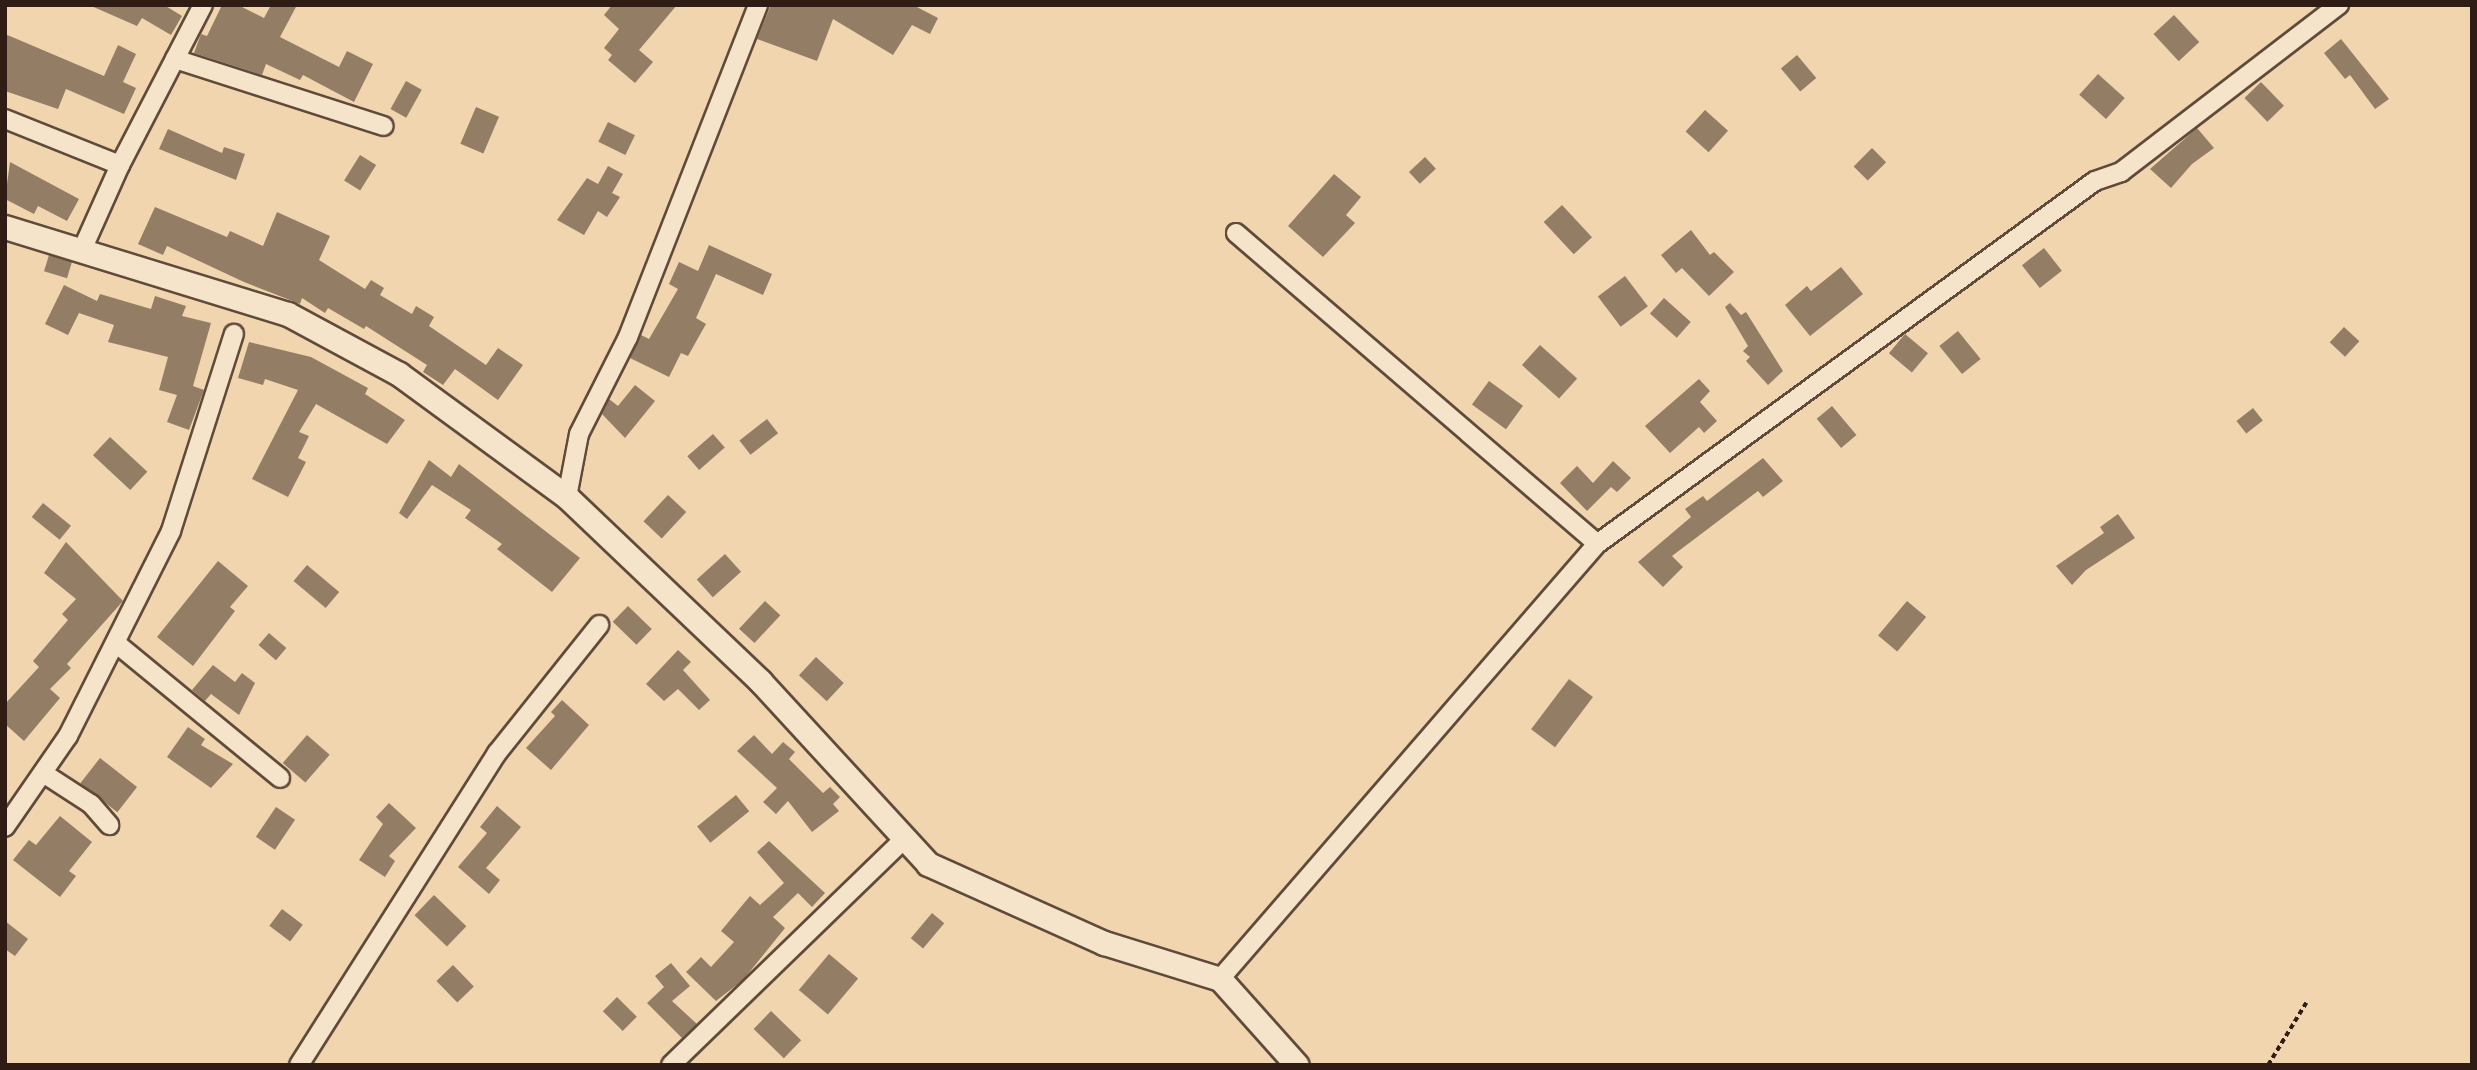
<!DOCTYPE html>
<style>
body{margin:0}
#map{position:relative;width:2477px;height:1070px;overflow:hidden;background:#f1d5ae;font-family:"IM FELL French Canon",serif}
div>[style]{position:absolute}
.building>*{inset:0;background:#947d65;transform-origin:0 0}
.path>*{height:3.5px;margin-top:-1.75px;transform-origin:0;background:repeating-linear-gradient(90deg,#2f1d15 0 5px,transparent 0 8.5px)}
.roads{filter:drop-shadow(2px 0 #604b3b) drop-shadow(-2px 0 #604b3b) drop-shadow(0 2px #604b3b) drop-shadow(0 -2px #604b3b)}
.minor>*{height:18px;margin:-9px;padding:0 9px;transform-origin:9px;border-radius:9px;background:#f6e4ca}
.tertiary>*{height:23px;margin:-11.5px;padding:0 11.5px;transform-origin:11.5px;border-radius:11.5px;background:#f6e4ca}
span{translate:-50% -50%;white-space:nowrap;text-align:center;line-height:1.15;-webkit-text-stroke:7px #f6e4ca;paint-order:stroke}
.frame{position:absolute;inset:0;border:7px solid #2f1d15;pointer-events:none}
</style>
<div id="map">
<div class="building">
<i style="clip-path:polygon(89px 5px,164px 5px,182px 16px,171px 35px,142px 18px,137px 26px)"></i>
<i style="clip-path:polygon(222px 5px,238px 5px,264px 18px,271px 5px,297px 5px,280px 37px,339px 67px,347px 51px,373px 64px,354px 102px,303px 75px,300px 80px,266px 64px,262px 75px,194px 53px,201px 34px,207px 36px)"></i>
<i style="clip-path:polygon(612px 5px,677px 5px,639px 50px,653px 62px,635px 83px,608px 60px,612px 55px,604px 48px,619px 29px,604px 15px)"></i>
<i style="clip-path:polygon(771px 5px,913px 5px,938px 18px,930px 34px,912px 25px,893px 55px,833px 19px,817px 61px,757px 39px)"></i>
<i style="left:2174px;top:15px;width:37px;height:28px;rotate:47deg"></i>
<i style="clip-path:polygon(5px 34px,104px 76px,118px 45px,136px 54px,123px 82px,136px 88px,124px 114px,66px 89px,58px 109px,5px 91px)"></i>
<i style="clip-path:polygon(2341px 39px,2389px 99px,2375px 109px,2350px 75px,2345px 79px,2324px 53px)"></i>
<i style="left:1797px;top:55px;width:30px;height:21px;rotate:50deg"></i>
<i style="left:2098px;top:74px;width:36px;height:28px;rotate:42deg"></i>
<i style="left:406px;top:81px;width:18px;height:32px;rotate:29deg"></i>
<i style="left:2261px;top:82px;width:33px;height:23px;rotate:46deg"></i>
<i style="left:476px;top:107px;width:25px;height:40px;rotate:23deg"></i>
<i style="left:1705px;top:110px;width:31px;height:29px;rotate:42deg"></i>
<i style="left:608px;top:122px;width:30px;height:22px;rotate:26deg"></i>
<i style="clip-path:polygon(2197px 128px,2214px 148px,2192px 164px,2171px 188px,2150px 169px)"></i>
<i style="clip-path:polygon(168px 129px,222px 153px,224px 147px,245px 154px,236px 180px,159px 149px)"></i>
<i style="left:1872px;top:148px;width:20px;height:26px;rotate:45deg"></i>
<i style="left:360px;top:155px;width:19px;height:30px;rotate:32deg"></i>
<i style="left:1425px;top:157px;width:16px;height:22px;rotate:47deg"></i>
<i style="clip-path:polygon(10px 162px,79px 199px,67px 221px,38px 206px,34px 214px,5px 199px)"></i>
<i style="clip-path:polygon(608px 166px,623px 174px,612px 193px,620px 197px,607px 217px,598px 211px,584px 235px,557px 220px,587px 178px,598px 184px)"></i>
<i style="clip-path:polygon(1334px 174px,1361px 197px,1346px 215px,1355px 223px,1323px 257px,1288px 226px)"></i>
<i style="left:1562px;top:205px;width:44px;height:25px;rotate:47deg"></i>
<i style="clip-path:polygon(155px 207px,227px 237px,230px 231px,263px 246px,277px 212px,330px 236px,319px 260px,365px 289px,371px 280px,384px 288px,380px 295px,412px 314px,416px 306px,434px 317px,429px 326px,486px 365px,498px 348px,523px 365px,498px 400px,455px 369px,443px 385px,423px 372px,427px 365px,366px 326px,364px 329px,328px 308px,325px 313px,302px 298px,300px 304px,244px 282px,167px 246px,163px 255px,138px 244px)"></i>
<i style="clip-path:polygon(1691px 230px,1710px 255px,1714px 252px,1734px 272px,1709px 296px,1682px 268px,1676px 273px,1661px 255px)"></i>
<i style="clip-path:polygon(709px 245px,772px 274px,763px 295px,716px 274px,696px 318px,706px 324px,688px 356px,681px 353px,669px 377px,630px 358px,641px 335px,649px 339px,678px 289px,669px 284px,679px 262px,698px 271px)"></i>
<i style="left:2044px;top:248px;width:29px;height:28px;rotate:52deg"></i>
<i style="left:49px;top:255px;width:24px;height:17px;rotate:17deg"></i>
<i style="clip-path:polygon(1841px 267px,1863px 294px,1810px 336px,1785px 305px,1807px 286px,1811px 291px)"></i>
<i style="left:1625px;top:276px;width:38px;height:34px;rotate:53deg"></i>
<i style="clip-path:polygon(64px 285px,97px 301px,100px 294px,151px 309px,155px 296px,186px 306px,182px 316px,211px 323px,193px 386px,204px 390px,189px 430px,167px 422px,177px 395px,159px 390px,168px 357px,108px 342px,114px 325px,79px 313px,68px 335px,45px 324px)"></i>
<i style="left:1664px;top:298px;width:36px;height:21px;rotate:42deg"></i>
<i style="clip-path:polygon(1730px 303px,1741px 315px,1746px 312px,1783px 371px,1768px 385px,1746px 361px,1750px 357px,1743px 351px,1748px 346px,1725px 307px)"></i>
<i style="left:2344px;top:327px;width:21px;height:21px;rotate:43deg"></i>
<i style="left:1958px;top:331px;width:36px;height:24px;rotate:51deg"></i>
<i style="left:1905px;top:334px;width:30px;height:25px;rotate:40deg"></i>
<i style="clip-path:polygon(249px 342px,311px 357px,368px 388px,365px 394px,405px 420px,387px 444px,316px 404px,299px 432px,309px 436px,298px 458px,306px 462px,288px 497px,252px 479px,298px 390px,265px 379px,263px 385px,238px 378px)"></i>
<i style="left:1540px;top:345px;width:50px;height:27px;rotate:42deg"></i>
<i style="clip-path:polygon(1699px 379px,1710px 391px,1700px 402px,1717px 421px,1704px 433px,1699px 427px,1670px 453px,1645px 426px)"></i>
<i style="left:1489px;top:381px;width:42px;height:29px;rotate:36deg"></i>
<i style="clip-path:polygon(635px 385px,655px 401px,625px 438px,602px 414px,609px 399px,618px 406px)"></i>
<i style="left:1832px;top:406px;width:38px;height:20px;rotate:50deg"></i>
<i style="left:2253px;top:408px;width:16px;height:21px;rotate:52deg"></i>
<i style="left:767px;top:419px;width:18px;height:35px;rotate:52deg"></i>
<i style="left:713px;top:434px;width:18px;height:34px;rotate:49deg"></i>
<i style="left:110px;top:437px;width:51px;height:25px;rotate:43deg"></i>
<i style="clip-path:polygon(1763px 458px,1783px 481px,1763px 497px,1758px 491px,1672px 556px,1683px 567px,1663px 587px,1638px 562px,1691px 517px,1685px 509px,1703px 496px,1707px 501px)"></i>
<i style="clip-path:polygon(429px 460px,451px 477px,459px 464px,580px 558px,552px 592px,497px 549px,502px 544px,465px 518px,471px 510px,432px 485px,407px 519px,399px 513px)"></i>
<i style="clip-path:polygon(1613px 461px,1631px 478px,1617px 492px,1611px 487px,1587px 511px,1560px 483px,1577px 466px,1593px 483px)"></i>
<i style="left:668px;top:495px;width:25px;height:36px;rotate:43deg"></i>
<i style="left:43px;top:503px;width:36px;height:18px;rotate:39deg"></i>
<i style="clip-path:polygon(2118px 514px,2135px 538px,2086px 570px,2072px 585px,2056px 566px,2104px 533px,2100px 527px)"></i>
<i style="clip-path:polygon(66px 542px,123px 601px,67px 664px,71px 668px,50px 689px,60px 698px,24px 741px,5px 724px,5px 704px,39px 667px,33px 661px,68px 620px,62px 614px,76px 599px,44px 573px)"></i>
<i style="left:725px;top:554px;width:24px;height:38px;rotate:48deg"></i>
<i style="clip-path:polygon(218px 561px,248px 586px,230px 607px,235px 611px,193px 666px,157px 637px)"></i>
<i style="left:307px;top:565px;width:42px;height:21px;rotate:40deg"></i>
<i style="left:765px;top:601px;width:21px;height:38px;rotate:43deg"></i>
<i style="left:1907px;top:601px;width:25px;height:45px;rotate:40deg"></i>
<i style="left:628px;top:606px;width:33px;height:22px;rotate:44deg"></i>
<i style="left:269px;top:633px;width:23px;height:16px;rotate:41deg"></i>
<i style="clip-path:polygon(678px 650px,691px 662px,683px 670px,710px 700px,699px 710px,678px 689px,664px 701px,646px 684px)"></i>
<i style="left:816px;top:657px;width:38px;height:25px;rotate:43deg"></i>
<i style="clip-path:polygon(213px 665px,235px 682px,242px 673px,255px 683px,239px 715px,211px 694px,205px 701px,192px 690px)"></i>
<i style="left:1569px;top:679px;width:30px;height:63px;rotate:37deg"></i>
<i style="clip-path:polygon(562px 700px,589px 725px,551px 770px,526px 748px,555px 716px,551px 712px)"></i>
<i style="clip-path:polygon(188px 727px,205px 739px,201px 745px,233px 764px,211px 788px,167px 757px)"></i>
<i style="left:307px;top:735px;width:30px;height:37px;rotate:41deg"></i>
<i style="clip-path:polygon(754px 735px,772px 754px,783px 742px,795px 752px,789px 759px,823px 793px,830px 787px,840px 797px,833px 804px,839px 811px,812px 832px,788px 801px,776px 814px,763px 802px,777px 788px,737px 751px)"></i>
<i style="left:100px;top:758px;width:47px;height:32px;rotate:38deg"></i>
<i style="left:736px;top:795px;width:21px;height:50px;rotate:51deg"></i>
<i style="clip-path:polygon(389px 803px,416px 828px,389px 856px,395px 861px,385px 877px,359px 860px,383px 824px,376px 817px)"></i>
<i style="clip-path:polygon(497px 806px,521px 827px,486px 868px,500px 880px,489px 894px,458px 867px,487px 833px,480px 827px)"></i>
<i style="left:276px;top:807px;width:23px;height:36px;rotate:34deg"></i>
<i style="clip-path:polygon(60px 816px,92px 842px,69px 871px,76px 876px,60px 897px,13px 860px,29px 840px,36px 845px)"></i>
<i style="clip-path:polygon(769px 841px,825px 893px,812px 907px,798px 893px,773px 917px,785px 928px,743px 980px,716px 1001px,686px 972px,701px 957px,711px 967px,734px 942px,721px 931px,750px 896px,760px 905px,784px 883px,757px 852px)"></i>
<i style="left:434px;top:895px;width:45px;height:28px;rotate:44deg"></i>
<i style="left:282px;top:909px;width:26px;height:21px;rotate:37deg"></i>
<i style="left:932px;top:913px;width:16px;height:33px;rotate:40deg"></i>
<i style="clip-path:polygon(5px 921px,28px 939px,15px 956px,5px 949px)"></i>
<i style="left:829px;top:954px;width:38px;height:47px;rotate:40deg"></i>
<i style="clip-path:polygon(671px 963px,690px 986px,672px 1001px,697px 1024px,682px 1038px,647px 1003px,664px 987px,655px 976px)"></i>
<i style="left:453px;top:965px;width:30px;height:23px;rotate:46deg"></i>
<i style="left:617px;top:997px;width:28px;height:20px;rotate:45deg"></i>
<i style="left:771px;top:1011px;width:42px;height:25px;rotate:44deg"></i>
</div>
<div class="path">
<i style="left:2268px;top:1065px;width:73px;rotate:-58.5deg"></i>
</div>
<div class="roads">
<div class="minor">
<i style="left:175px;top:59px;width:219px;rotate:17.8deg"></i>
<i style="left:5px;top:119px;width:124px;rotate:21.8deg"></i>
<i style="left:1236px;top:233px;width:476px;rotate:40.7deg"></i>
<i style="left:82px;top:250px;width:93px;rotate:-65.9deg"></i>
<i style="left:120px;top:165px;width:180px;rotate:-62.6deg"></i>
<i style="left:567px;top:497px;width:64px;rotate:-79.2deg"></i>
<i style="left:579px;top:434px;width:109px;rotate:-63.2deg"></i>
<i style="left:628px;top:337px;width:357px;rotate:-68.6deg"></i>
<i style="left:117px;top:644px;width:211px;rotate:39.4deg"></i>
<i style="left:43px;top:773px;width:57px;rotate:32.9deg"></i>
<i style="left:91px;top:804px;width:28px;rotate:49deg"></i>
<i style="left:5px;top:827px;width:111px;rotate:-55.3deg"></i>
<i style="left:68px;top:736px;width:229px;rotate:-63.3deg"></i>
<i style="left:171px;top:531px;width:207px;rotate:-72.3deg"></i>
<i style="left:1220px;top:979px;width:576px;rotate:-49.09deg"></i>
<i style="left:1597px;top:544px;width:616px;rotate:-36.09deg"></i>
<i style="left:2095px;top:181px;width:28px;rotate:-19deg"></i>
<i style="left:2121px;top:172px;width:275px;rotate:-37.5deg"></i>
<i style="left:299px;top:1065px;width:370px;rotate:-57.6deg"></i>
<i style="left:497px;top:753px;width:164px;rotate:-51.4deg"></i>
<i style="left:671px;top:1065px;width:325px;rotate:-44.1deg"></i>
</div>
<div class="tertiary">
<i style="left:5px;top:227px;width:296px;rotate:17.1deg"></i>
<i style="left:288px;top:314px;width:126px;rotate:28.4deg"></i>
<i style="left:399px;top:374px;width:208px;rotate:36.2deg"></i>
<i style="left:567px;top:497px;width:267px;rotate:43.6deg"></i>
<i style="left:760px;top:681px;width:248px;rotate:47.4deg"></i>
<i style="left:928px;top:864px;width:193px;rotate:24.2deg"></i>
<i style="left:1104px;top:943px;width:121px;rotate:17.2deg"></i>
<i style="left:1220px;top:979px;width:115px;rotate:48.2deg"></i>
</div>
</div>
<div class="frame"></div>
</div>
